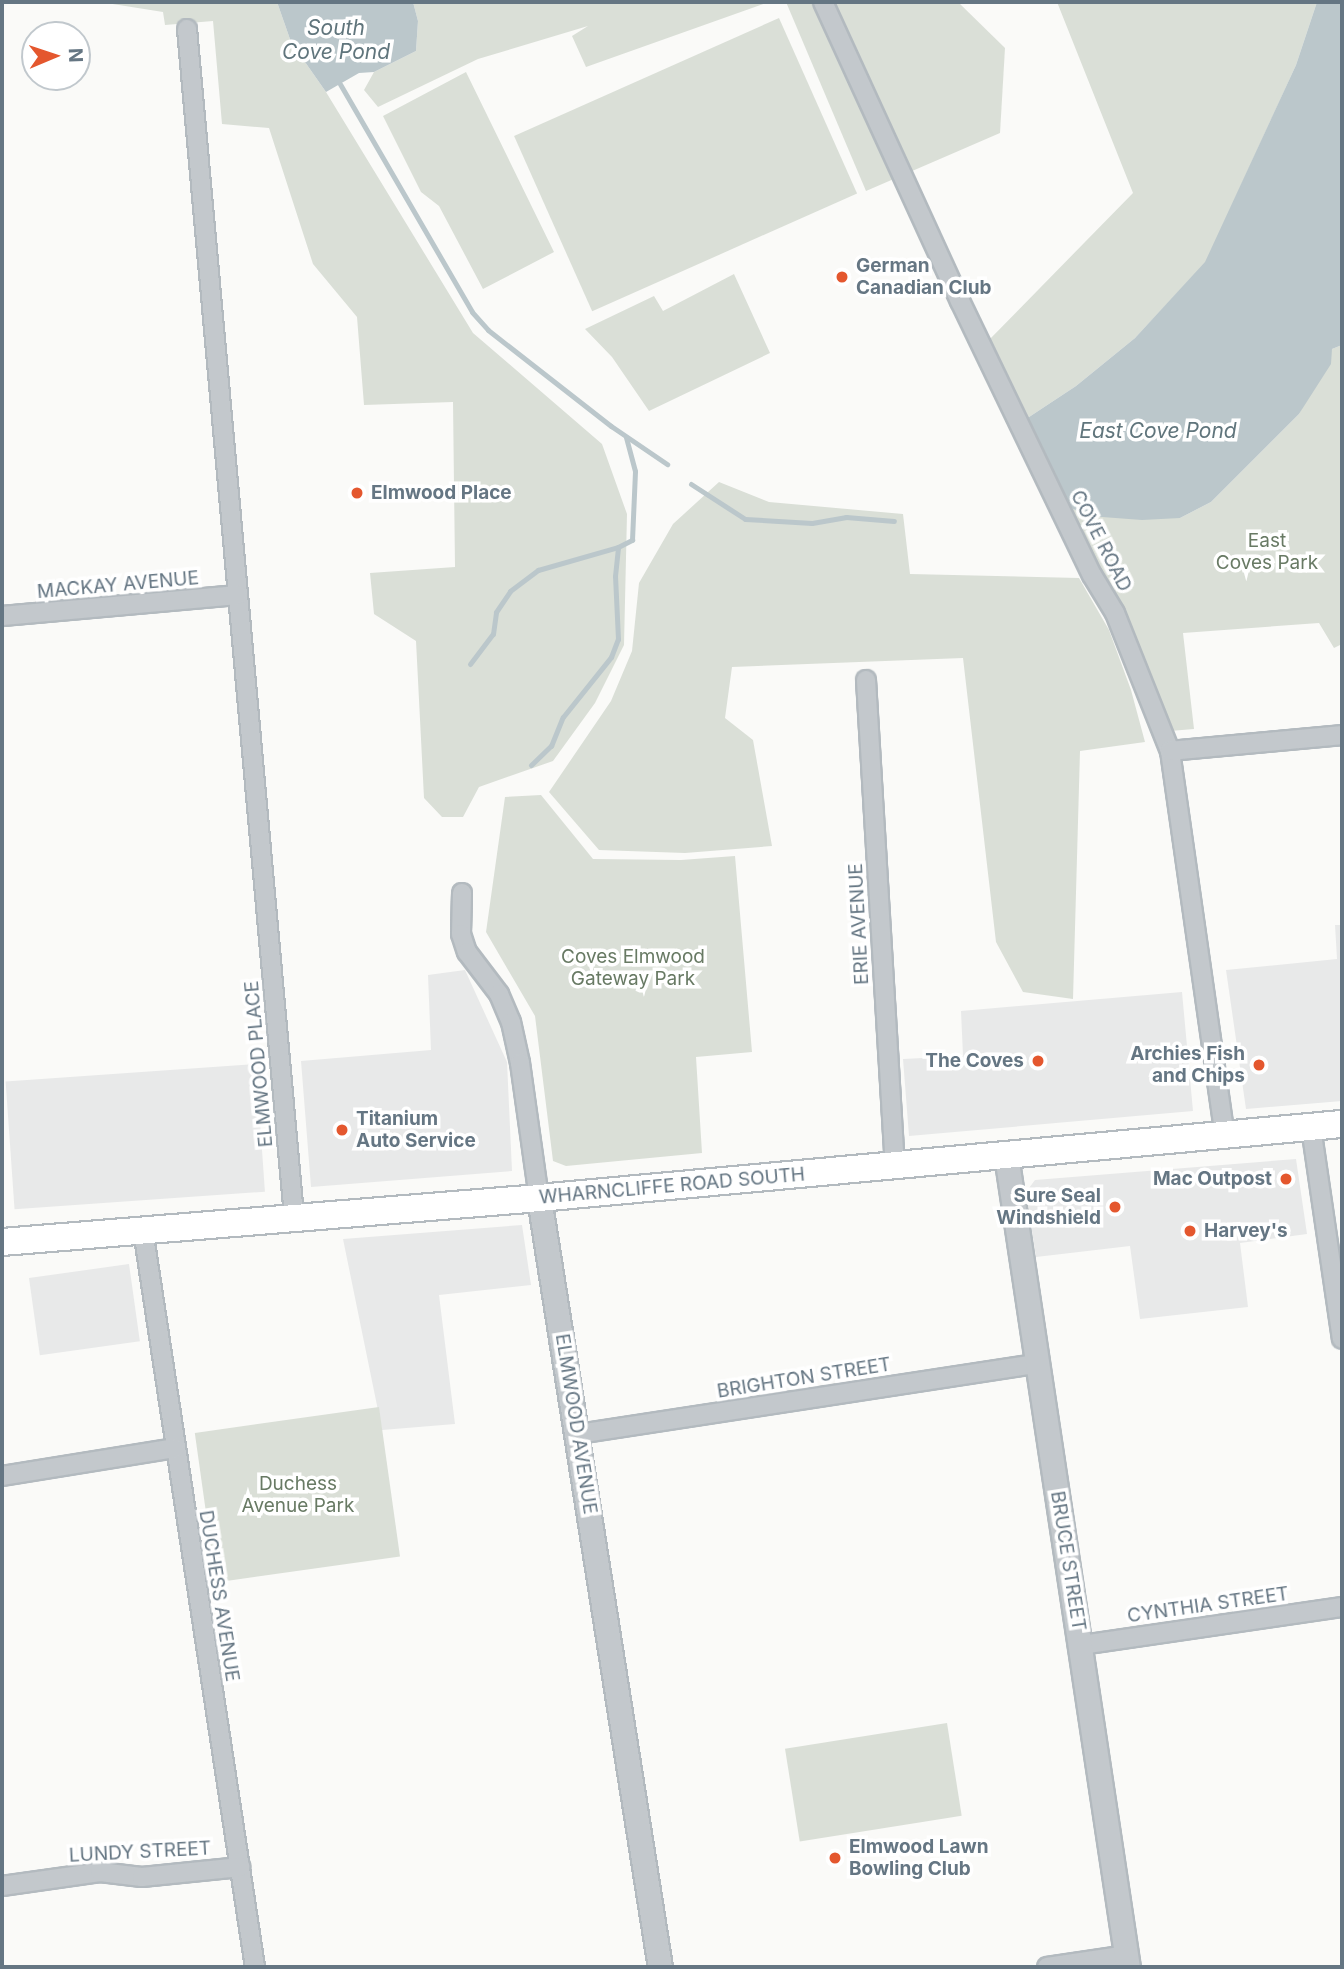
<!DOCTYPE html>
<style>
body{margin:0}
#map{position:relative;width:1344px;height:1969px;overflow:hidden;background:#fafaf8;font-family:Inter,sans-serif}
div>[style]{position:absolute}
.built>*{inset:0;background:#e8e9e9;transform-origin:0 0}
.green>*{inset:0;background:#dadfd7;transform-origin:0 0}
.water>*{inset:0;background:#bbc7cb}
.stream>*{height:5px;margin:-2.5px;padding:0 2.5px;transform-origin:2.5px;border-radius:2.5px;background:#bbc7cb}
.roads{filter:drop-shadow(2px 0 #b3babf) drop-shadow(-2px 0 #b3babf) drop-shadow(0 2px #b3babf) drop-shadow(0 -2px #b3babf)}
.minor>*{height:18px;margin:-9px;padding:0 9px;transform-origin:9px;border-radius:9px;background:#c3c8cc}
.tertiary>*{height:23px;margin:-11.5px;padding:0 11.5px;transform-origin:11.5px;border-radius:11.5px;background:#c3c8cc}
.secondary>*{height:26px;margin:-13px;padding:0 13px;transform-origin:13px;border-radius:13px;background:#fff}
.dots>*{width:19px;height:19px;translate:-50% -50%;box-sizing:border-box;border:4px solid #fff;border-radius:50%}
span{translate:-50% -50%;white-space:nowrap;text-align:center;line-height:1.15;-webkit-text-stroke:7px #fff;paint-order:stroke}
.poi-label{font-size:19px;color:#657683;font-weight:700}
.left{translate:0 -50%;text-align:left}
.right{translate:-100% -50%;text-align:right}
.street-label{font-size:19px;color:#657683}
.park-label{font-size:19px;color:#687a64}
.water-label{font-size:21px;color:#60757c;font-style:italic}
.frame{position:absolute;inset:0;border:4px solid #657683;pointer-events:none}
.north{position:absolute;left:21px;top:21px;width:70px;height:70px;box-sizing:border-box;background:#fff;border:2px solid #c1c8cd;border-radius:50%;rotate:88deg;font-size:19px;font-weight:700;line-height:28px;text-align:center;color:#657683}
.north::after{content:'';display:block;margin:auto;width:24px;height:32px;background:#e4572e;clip-path:polygon(50% 0,100% 100%,50% 72%,0 100%)}
</style>
<div id="map">
<div class="built">
<i style="clip-path:polygon(1335px 925px,1342px 925px,1342px 1101px,1246px 1109px,1226px 970px,1337px 959px)"></i>
<i style="clip-path:polygon(465px 970px,507px 1062px,512px 1171px,311px 1187px,301px 1061px,431px 1050px,428px 975px)"></i>
<i style="clip-path:polygon(1182px 992px,1193px 1111px,909px 1136px,903px 1059px,963px 1056px,961px 1011px)"></i>
<i style="left:256px;top:1064px;width:128px;height:251px;rotate:86deg"></i>
<i style="clip-path:polygon(1296px 1159px,1307px 1234px,1240px 1243px,1248px 1307px,1140px 1319px,1130px 1246px,1036px 1257px,1026px 1192px,1035px 1180px)"></i>
<i style="clip-path:polygon(522px 1225px,531px 1285px,439px 1295px,455px 1424px,382px 1430px,343px 1239px)"></i>
<i style="left:129px;top:1264px;width:78px;height:101px;rotate:82deg"></i>
</div>
<div class="green">
<i style="clip-path:polygon(100px 2px,277px 2px,291px 42px,326px 92px,473px 333px,602px 444px,627px 514px,624px 645px,595px 703px,553px 761px,479px 787px,463px 817px,442px 817px,424px 798px,416px 641px,374px 614px,370px 573px,455px 567px,453px 402px,364px 405px,357px 317px,313px 264px,269px 128px,222px 124px,213px 21px,165px 25px,163px 12px)"></i>
<i style="clip-path:polygon(413px 2px,769px 2px,586px 67px,572px 36px,588px 26px,478px 59px,378px 107px,364px 90px,374px 72px,416px 51px,418px 21px)"></i>
<i style="clip-path:polygon(786px 2px,958px 2px,1005px 48px,1000px 133px,866px 191px)"></i>
<i style="clip-path:polygon(1057px 2px,1317px 2px,1296px 65px,1206px 262px,1135px 338px,1076px 386px,1023px 421px,988px 341px,1133px 193px)"></i>
<i style="left:779px;top:18px;width:192px;height:290px;rotate:66deg"></i>
<i style="clip-path:polygon(466px 72px,554px 252px,483px 289px,439px 206px,421px 192px,383px 116px)"></i>
<i style="clip-path:polygon(734px 274px,770px 353px,649px 411px,612px 357px,585px 329px,654px 296px,663px 311px)"></i>
<i style="clip-path:polygon(1342px 345px,1342px 644px,1334px 648px,1319px 623px,1183px 633px,1194px 729px,1170px 731px,1062px 504px,1090px 516px,1180px 518px,1211px 502px,1299px 414px,1332px 349px)"></i>
<i style="clip-path:polygon(719px 482px,769px 502px,903px 514px,910px 574px,1079px 578px,1109px 630px,1131px 690px,1145px 742px,1080px 751px,1073px 999px,1023px 992px,996px 942px,963px 658px,732px 667px,725px 718px,753px 740px,772px 846px,685px 853px,599px 850px,549px 792px,611px 701px,632px 651px,639px 583px,673px 524px)"></i>
<i style="clip-path:polygon(541px 795px,593px 859px,681px 860px,735px 856px,752px 1052px,696px 1057px,702px 1153px,566px 1166px,553px 1161px,535px 1016px,486px 932px,505px 797px)"></i>
<i style="left:379px;top:1407px;width:151px;height:186px;rotate:82deg"></i>
<i style="left:947px;top:1723px;width:94px;height:164px;rotate:81deg"></i>
</div>
<div class="water">
<i style="clip-path:polygon(277px 2px,413px 2px,418px 21px,416px 51px,374px 72px,359px 73px,326px 92px,291px 42px)"></i>
<i style="clip-path:polygon(1317px 2px,1342px 2px,1342px 345px,1332px 349px,1331px 364px,1299px 414px,1211px 502px,1180px 518px,1142px 520px,1089px 516px,1062px 504px,1023px 421px,1076px 386px,1135px 338px,1205px 262px,1296px 65px)"></i>
</div>
<div class="stream">
<i style="left:340px;top:84px;width:263px;rotate:59.9deg"></i>
<i style="left:472px;top:312px;width:24px;rotate:48deg"></i>
<i style="left:488px;top:330px;width:156px;rotate:38deg"></i>
<i style="left:611px;top:426px;width:68px;rotate:34.2deg"></i>
<i style="left:691px;top:484px;width:64px;rotate:32.9deg"></i>
<i style="left:745px;top:519px;width:67px;rotate:3.4deg"></i>
<i style="left:812px;top:523px;width:35px;rotate:-10deg"></i>
<i style="left:846px;top:517px;width:48px;rotate:4.8deg"></i>
<i style="left:470px;top:664px;width:38px;rotate:-53deg"></i>
<i style="left:493px;top:634px;width:22px;rotate:-82deg"></i>
<i style="left:496px;top:612px;width:25px;rotate:-56deg"></i>
<i style="left:510px;top:591px;width:35px;rotate:-37deg"></i>
<i style="left:538px;top:570px;width:83px;rotate:-16deg"></i>
<i style="left:531px;top:765px;width:28px;rotate:-44deg"></i>
<i style="left:551px;top:746px;width:31px;rotate:-68deg"></i>
<i style="left:563px;top:717px;width:77px;rotate:-51.3deg"></i>
<i style="left:611px;top:657px;width:19px;rotate:-69deg"></i>
<i style="left:618px;top:639px;width:63px;rotate:-92.7deg"></i>
<i style="left:615px;top:576px;width:29px;rotate:-84deg"></i>
<i style="left:618px;top:547px;width:16px;rotate:-27deg"></i>
<i style="left:632px;top:540px;width:69px;rotate:-87.5deg"></i>
<i style="left:635px;top:471px;width:35px;rotate:-105deg"></i>
</div>
<div class="roads">
<div class="minor">
<i style="left:823px;top:2px;width:329px;rotate:65.4deg"></i>
<i style="left:960px;top:301px;width:304px;rotate:64.3deg"></i>
<i style="left:1092px;top:575px;width:44px;rotate:58.8deg"></i>
<i style="left:1115px;top:613px;width:149px;rotate:68.3deg"></i>
<i style="left:1170px;top:751px;width:389px;rotate:81.9deg"></i>
<i style="left:187px;top:29px;width:1193px;rotate:84.85deg"></i>
<i style="left:2px;top:616px;width:236px;rotate:-5.1deg"></i>
<i style="left:866px;top:680px;width:486px;rotate:86.6deg"></i>
<i style="left:1170px;top:751px;width:173px;rotate:-5.3deg"></i>
<i style="left:462px;top:893px;width:41px;rotate:91.4deg"></i>
<i style="left:461px;top:934px;width:19px;rotate:72deg"></i>
<i style="left:467px;top:952px;width:53px;rotate:52.7deg"></i>
<i style="left:499px;top:994px;width:30px;rotate:67deg"></i>
<i style="left:511px;top:1022px;width:42px;rotate:77.6deg"></i>
<i style="left:520px;top:1063px;width:136px;rotate:82deg"></i>
<i style="left:1311px;top:1127px;width:214px;rotate:81.7deg"></i>
<i style="left:143px;top:1230px;width:745px;rotate:81.36deg"></i>
<i style="left:578px;top:1434px;width:464px;rotate:-8.7deg"></i>
<i style="left:2px;top:1476px;width:175px;rotate:-9.2deg"></i>
<i style="left:1081px;top:1645px;width:264px;rotate:-8.3deg"></i>
<i style="left:2px;top:1886px;width:99px;rotate:-8.1deg"></i>
<i style="left:100px;top:1872px;width:42px;rotate:6.8deg"></i>
<i style="left:142px;top:1877px;width:99px;rotate:-5.8deg"></i>
<i style="left:1047px;top:1967px;width:80px;rotate:-8.6deg"></i>
</div>
<div class="tertiary">
<i style="left:1006px;top:1155px;width:821px;rotate:81.46deg"></i>
<i style="left:539px;top:1198px;width:778px;rotate:81.06deg"></i>
</div>
<div class="secondary">
<i style="left:2px;top:1242px;width:539px;rotate:-4.68deg"></i>
<i style="left:539px;top:1198px;width:806px;rotate:-5.27deg"></i>
</div>
</div>
<div class="dots">
<i style="left:842px;top:277px;background:#e4572e"></i>
<i style="left:357px;top:493px;background:#e4572e"></i>
<i style="left:1038px;top:1061px;background:#e4572e"></i>
<i style="left:1259px;top:1065px;background:#e4572e"></i>
<i style="left:342px;top:1130px;background:#e4572e"></i>
<i style="left:1286px;top:1179px;background:#e4572e"></i>
<i style="left:1115px;top:1207px;background:#e4572e"></i>
<i style="left:1190px;top:1231px;background:#e4572e"></i>
<i style="left:835px;top:1858px;background:#e4572e"></i>
</div>
<div class="poi-label">
<span class="left" style="left:856px;top:277px">German<br>Canadian Club</span>
<span class="left" style="left:371px;top:493px">Elmwood Place</span>
<span class="right" style="left:1245px;top:1065px">Archies Fish<br>and Chips</span>
<span class="right" style="left:1024px;top:1061px">The Coves</span>
<span class="left" style="left:356px;top:1130px">Titanium<br>Auto Service</span>
<span class="right" style="left:1272px;top:1179px">Mac Outpost</span>
<span class="right" style="left:1101px;top:1207px">Sure Seal<br>Windshield</span>
<span class="left" style="left:1204px;top:1231px">Harvey's</span>
<span class="left" style="left:849px;top:1858px">Elmwood Lawn<br>Bowling Club</span>
</div>
<div class="street-label">
<span style="left:1101px;top:541px;rotate:63deg">COVE ROAD</span>
<span style="left:118px;top:585px;rotate:-5deg">MACKAY AVENUE</span>
<span style="left:859px;top:924px;rotate:-93deg">ERIE AVENUE</span>
<span style="left:259px;top:1064px;rotate:-95deg">ELMWOOD PLACE</span>
<span style="left:672px;top:1186px;rotate:-5deg">WHARNCLIFFE ROAD SOUTH</span>
<span style="left:804px;top:1378px;rotate:-9deg">BRIGHTON STREET</span>
<span style="left:576px;top:1424px;rotate:81deg">ELMWOOD AVENUE</span>
<span style="left:1068px;top:1561px;rotate:81deg">BRUCE STREET</span>
<span style="left:219px;top:1596px;rotate:81deg">DUCHESS AVENUE</span>
<span style="left:1208px;top:1605px;rotate:-8deg">CYNTHIA STREET</span>
<span style="left:140px;top:1852px;rotate:-3deg">LUNDY STREET</span>
</div>
<div class="park-label">
<span style="left:1267px;top:552px">East<br>Coves Park</span>
<span style="left:633px;top:968px">Coves Elmwood<br>Gateway Park</span>
<span style="left:298px;top:1495px">Duchess<br>Avenue Park</span>
</div>
<div class="water-label">
<span style="left:336px;top:40px">South<br>Cove Pond</span>
<span style="left:1158px;top:431px">East Cove Pond</span>
</div>
<div class="frame"></div>
<div class="north">N</div>
</div>
